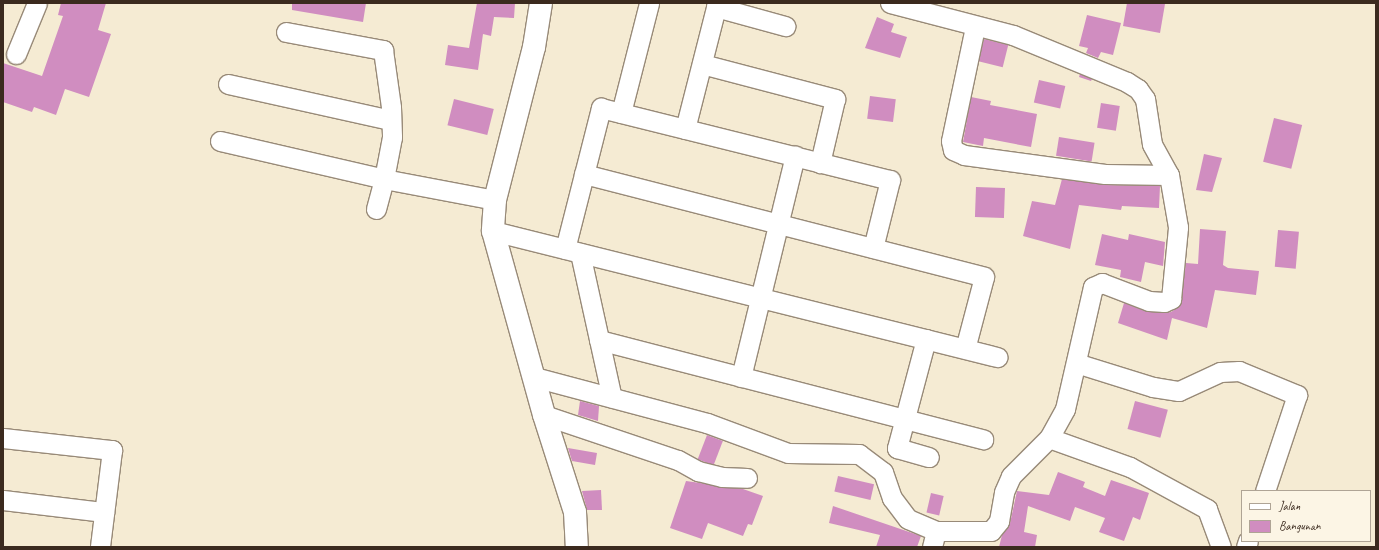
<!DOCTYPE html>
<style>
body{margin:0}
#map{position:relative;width:1379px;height:550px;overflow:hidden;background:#f5ebd3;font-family:Caveat,sans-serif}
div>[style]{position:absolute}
.building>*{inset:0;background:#d08dc0;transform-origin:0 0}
.roads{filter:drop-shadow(1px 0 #988a78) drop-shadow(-1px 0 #988a78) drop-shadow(0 1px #988a78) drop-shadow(0 -1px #988a78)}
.minor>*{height:19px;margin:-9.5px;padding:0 9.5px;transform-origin:9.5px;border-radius:9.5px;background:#fff}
.tertiary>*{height:22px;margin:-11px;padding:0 11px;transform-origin:11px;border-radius:11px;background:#fff}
span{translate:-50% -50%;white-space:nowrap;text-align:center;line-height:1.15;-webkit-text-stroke:3.5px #fcf5e5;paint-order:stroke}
.frame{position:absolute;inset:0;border:4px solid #3b2a1e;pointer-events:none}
.legend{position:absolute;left:1241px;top:490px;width:130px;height:52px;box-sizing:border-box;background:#fcf5e5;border:1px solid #afa495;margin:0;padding:5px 7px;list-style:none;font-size:12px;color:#3b2a1e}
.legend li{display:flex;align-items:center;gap:8px;height:20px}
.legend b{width:20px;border:1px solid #afa495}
</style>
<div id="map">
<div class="building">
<i style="clip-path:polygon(61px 3px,106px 3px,98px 30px,111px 34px,89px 97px,65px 89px,56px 115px,34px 107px,32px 112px,3px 102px,3px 63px,42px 76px,63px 16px,58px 15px)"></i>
<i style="clip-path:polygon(292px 3px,366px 3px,363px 22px,292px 10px)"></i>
<i style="clip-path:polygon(477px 3px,515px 3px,514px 18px,494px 17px,491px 36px,483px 34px,478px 70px,445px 65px,448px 45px,469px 48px)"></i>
<i style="clip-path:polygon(1127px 3px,1165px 4px,1160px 33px,1123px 26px)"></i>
<i style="clip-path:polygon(1087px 15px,1121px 23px,1113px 55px,1101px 52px,1098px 58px,1086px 53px,1088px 48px,1079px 46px)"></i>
<i style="clip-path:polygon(877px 17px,894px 24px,891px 32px,907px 37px,900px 58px,865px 48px)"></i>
<i style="left:984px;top:39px;width:25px;height:23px;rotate:14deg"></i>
<i style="clip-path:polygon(1080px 74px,1092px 79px,1091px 81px,1079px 77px)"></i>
<i style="left:1039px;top:80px;width:27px;height:23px;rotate:13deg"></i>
<i style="left:870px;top:96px;width:26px;height:23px;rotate:7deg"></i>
<i style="clip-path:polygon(971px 97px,991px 101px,990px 105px,1037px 114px,1031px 147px,984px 138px,983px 146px,963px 142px)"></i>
<i style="left:454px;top:99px;width:41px;height:27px;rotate:14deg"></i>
<i style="left:1101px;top:103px;width:19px;height:25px;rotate:9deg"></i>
<i style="left:1274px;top:118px;width:29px;height:45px;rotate:14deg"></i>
<i style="left:1059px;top:137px;width:36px;height:19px;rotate:9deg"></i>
<i style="clip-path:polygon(1204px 154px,1222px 158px,1212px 192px,1196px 190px)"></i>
<i style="clip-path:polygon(1062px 179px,1105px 185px,1160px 186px,1159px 208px,1122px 206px,1121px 210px,1079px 205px,1070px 249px,1023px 236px,1032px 201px,1055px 205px)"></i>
<i style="left:976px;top:187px;width:29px;height:30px;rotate:2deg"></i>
<i style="clip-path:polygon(1200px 229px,1226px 231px,1223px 265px,1228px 268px,1259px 271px,1256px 295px,1215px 290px,1207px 328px,1172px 318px,1167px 340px,1118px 323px,1124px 303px,1145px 311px,1163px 313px,1171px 312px,1180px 306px,1186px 263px,1198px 264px)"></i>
<i style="left:1278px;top:230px;width:21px;height:37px;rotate:5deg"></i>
<i style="clip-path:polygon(1102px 234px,1128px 240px,1129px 234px,1165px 242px,1163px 266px,1145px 262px,1141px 282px,1120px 277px,1121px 270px,1095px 265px)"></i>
<i style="clip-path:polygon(580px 401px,599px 406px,598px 421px,578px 415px)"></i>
<i style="left:1135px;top:401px;width:34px;height:29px;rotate:15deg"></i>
<i style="left:707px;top:435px;width:17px;height:26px;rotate:21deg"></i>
<i style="clip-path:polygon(568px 448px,597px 453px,595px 465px,572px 461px)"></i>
<i style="clip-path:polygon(1058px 472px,1085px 482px,1083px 487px,1105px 496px,1111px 480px,1149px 493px,1140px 520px,1133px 517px,1124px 541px,1099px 532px,1105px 518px,1075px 507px,1070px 521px,1028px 506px,1024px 532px,1037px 535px,1035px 547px,999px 547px,1002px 535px,1010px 523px,1017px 491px,1049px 495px)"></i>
<i style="left:838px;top:476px;width:37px;height:16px;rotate:13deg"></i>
<i style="clip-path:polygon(686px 481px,743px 489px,763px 496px,752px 525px,748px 524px,743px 536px,708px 523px,702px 539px,670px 528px)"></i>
<i style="clip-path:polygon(601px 490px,602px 510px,587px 510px,582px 491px)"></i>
<i style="left:931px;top:493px;width:13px;height:20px;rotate:13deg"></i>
<i style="clip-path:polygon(833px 506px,921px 536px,917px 547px,876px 547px,880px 535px,829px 523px)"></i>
</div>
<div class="roads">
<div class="minor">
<i style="left:716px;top:7px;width:72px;rotate:15.4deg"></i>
<i style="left:975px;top:27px;width:116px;rotate:101.9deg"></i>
<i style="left:951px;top:141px;width:9px;rotate:77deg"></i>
<i style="left:953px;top:150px;width:12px;rotate:24deg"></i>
<i style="left:964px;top:155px;width:142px;rotate:7.7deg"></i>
<i style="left:1105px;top:174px;width:64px;rotate:0.9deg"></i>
<i style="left:286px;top:32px;width:99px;rotate:10.5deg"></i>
<i style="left:383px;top:50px;width:58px;rotate:82deg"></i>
<i style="left:391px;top:107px;width:30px;rotate:88deg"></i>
<i style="left:392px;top:137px;width:43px;rotate:100.8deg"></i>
<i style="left:384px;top:179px;width:113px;rotate:10.7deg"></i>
<i style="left:16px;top:54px;width:55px;rotate:-67.6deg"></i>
<i style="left:702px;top:64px;width:138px;rotate:14.7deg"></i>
<i style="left:835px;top:99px;width:66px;rotate:103.2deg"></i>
<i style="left:228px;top:84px;width:167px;rotate:12.5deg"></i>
<i style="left:621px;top:113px;width:114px;rotate:-75.7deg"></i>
<i style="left:685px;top:129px;width:130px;rotate:-75.7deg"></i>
<i style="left:220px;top:141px;width:168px;rotate:13deg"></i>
<i style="left:384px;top:179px;width:31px;rotate:105deg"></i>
<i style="left:584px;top:174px;width:413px;rotate:14.4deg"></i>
<i style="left:984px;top:277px;width:74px;rotate:104.8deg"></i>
<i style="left:493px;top:231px;width:520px;rotate:14.04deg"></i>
<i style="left:565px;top:249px;width:146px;rotate:-75.7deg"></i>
<i style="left:601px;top:108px;width:298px;rotate:14deg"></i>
<i style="left:890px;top:180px;width:70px;rotate:104deg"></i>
<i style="left:580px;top:253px;width:148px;rotate:77.6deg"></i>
<i style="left:926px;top:339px;width:113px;rotate:104.9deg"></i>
<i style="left:897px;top:448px;width:33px;rotate:16deg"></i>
<i style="left:599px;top:340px;width:397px;rotate:14.5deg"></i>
<i style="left:1076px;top:363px;width:81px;rotate:17.3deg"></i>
<i style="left:1153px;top:387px;width:26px;rotate:9deg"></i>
<i style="left:1179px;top:391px;width:45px;rotate:-24.9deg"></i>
<i style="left:1220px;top:372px;width:19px;rotate:-3deg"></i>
<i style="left:1239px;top:371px;width:63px;rotate:22.5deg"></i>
<i style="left:1297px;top:395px;width:101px;rotate:108.4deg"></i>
<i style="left:534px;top:377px;width:179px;rotate:14.9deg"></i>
<i style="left:707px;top:423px;width:86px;rotate:20.3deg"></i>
<i style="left:788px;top:453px;width:71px;rotate:0.8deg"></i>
<i style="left:859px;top:454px;width:30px;rotate:37deg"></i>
<i style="left:883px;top:472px;width:28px;rotate:71deg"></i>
<i style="left:892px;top:498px;width:26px;rotate:53deg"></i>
<i style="left:908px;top:519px;width:30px;rotate:23deg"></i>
<i style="left:936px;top:531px;width:55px"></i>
<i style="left:991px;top:531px;width:13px;rotate:-51deg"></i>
<i style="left:999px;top:521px;width:29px;rotate:-80deg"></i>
<i style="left:1004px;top:492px;width:17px;rotate:-66deg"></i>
<i style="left:1011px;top:476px;width:54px;rotate:-45deg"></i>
<i style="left:1049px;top:438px;width:33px;rotate:-61deg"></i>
<i style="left:1065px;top:409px;width:125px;rotate:-77.1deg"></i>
<i style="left:1093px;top:287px;width:10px;rotate:-24deg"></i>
<i style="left:1102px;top:283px;width:50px;rotate:21deg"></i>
<i style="left:1149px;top:301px;width:15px;rotate:4deg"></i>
<i style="left:1164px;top:302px;width:8px;rotate:-23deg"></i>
<i style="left:1171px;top:299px;width:72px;rotate:-84.4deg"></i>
<i style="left:1178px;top:227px;width:53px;rotate:-99.8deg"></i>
<i style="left:1169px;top:175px;width:35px;rotate:-119deg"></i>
<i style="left:1152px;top:144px;width:46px;rotate:-98.8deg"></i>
<i style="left:1145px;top:99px;width:12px;rotate:-125deg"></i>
<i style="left:1138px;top:89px;width:13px;rotate:-148deg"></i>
<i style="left:1127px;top:82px;width:123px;rotate:-157.6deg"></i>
<i style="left:1013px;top:35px;width:127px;rotate:-165.4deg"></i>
<i style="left:741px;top:377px;width:228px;rotate:-76.3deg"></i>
<i style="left:544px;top:415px;width:141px;rotate:18.6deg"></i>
<i style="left:678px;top:460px;width:23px;rotate:29deg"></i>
<i style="left:698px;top:471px;width:25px;rotate:14deg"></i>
<i style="left:722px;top:477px;width:25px;rotate:2deg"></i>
<i style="left:3px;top:438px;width:110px;rotate:6.3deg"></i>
<i style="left:112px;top:450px;width:98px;rotate:97.1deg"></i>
<i style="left:1049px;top:438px;width:86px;rotate:19.7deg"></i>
<i style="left:1130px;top:467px;width:88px;rotate:28.6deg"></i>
<i style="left:1207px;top:509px;width:40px;rotate:69.8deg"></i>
<i style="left:3px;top:500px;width:102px;rotate:6.8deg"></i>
<i style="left:932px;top:547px;width:16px;rotate:-76deg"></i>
<i style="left:1246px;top:547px;width:6px;rotate:-72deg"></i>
</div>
<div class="tertiary">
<i style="left:541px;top:3px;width:45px;rotate:99deg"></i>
<i style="left:534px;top:47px;width:158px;rotate:104.3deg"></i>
<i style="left:495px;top:200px;width:31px;rotate:94deg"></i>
<i style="left:493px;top:231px;width:191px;rotate:74.5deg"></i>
<i style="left:544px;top:415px;width:102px;rotate:72.3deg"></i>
<i style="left:575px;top:512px;width:35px;rotate:87deg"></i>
</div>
</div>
<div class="frame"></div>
<ul class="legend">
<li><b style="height:5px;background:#fff"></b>Jalan</li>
<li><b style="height:11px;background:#d08dc0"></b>Bangunan</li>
</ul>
</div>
